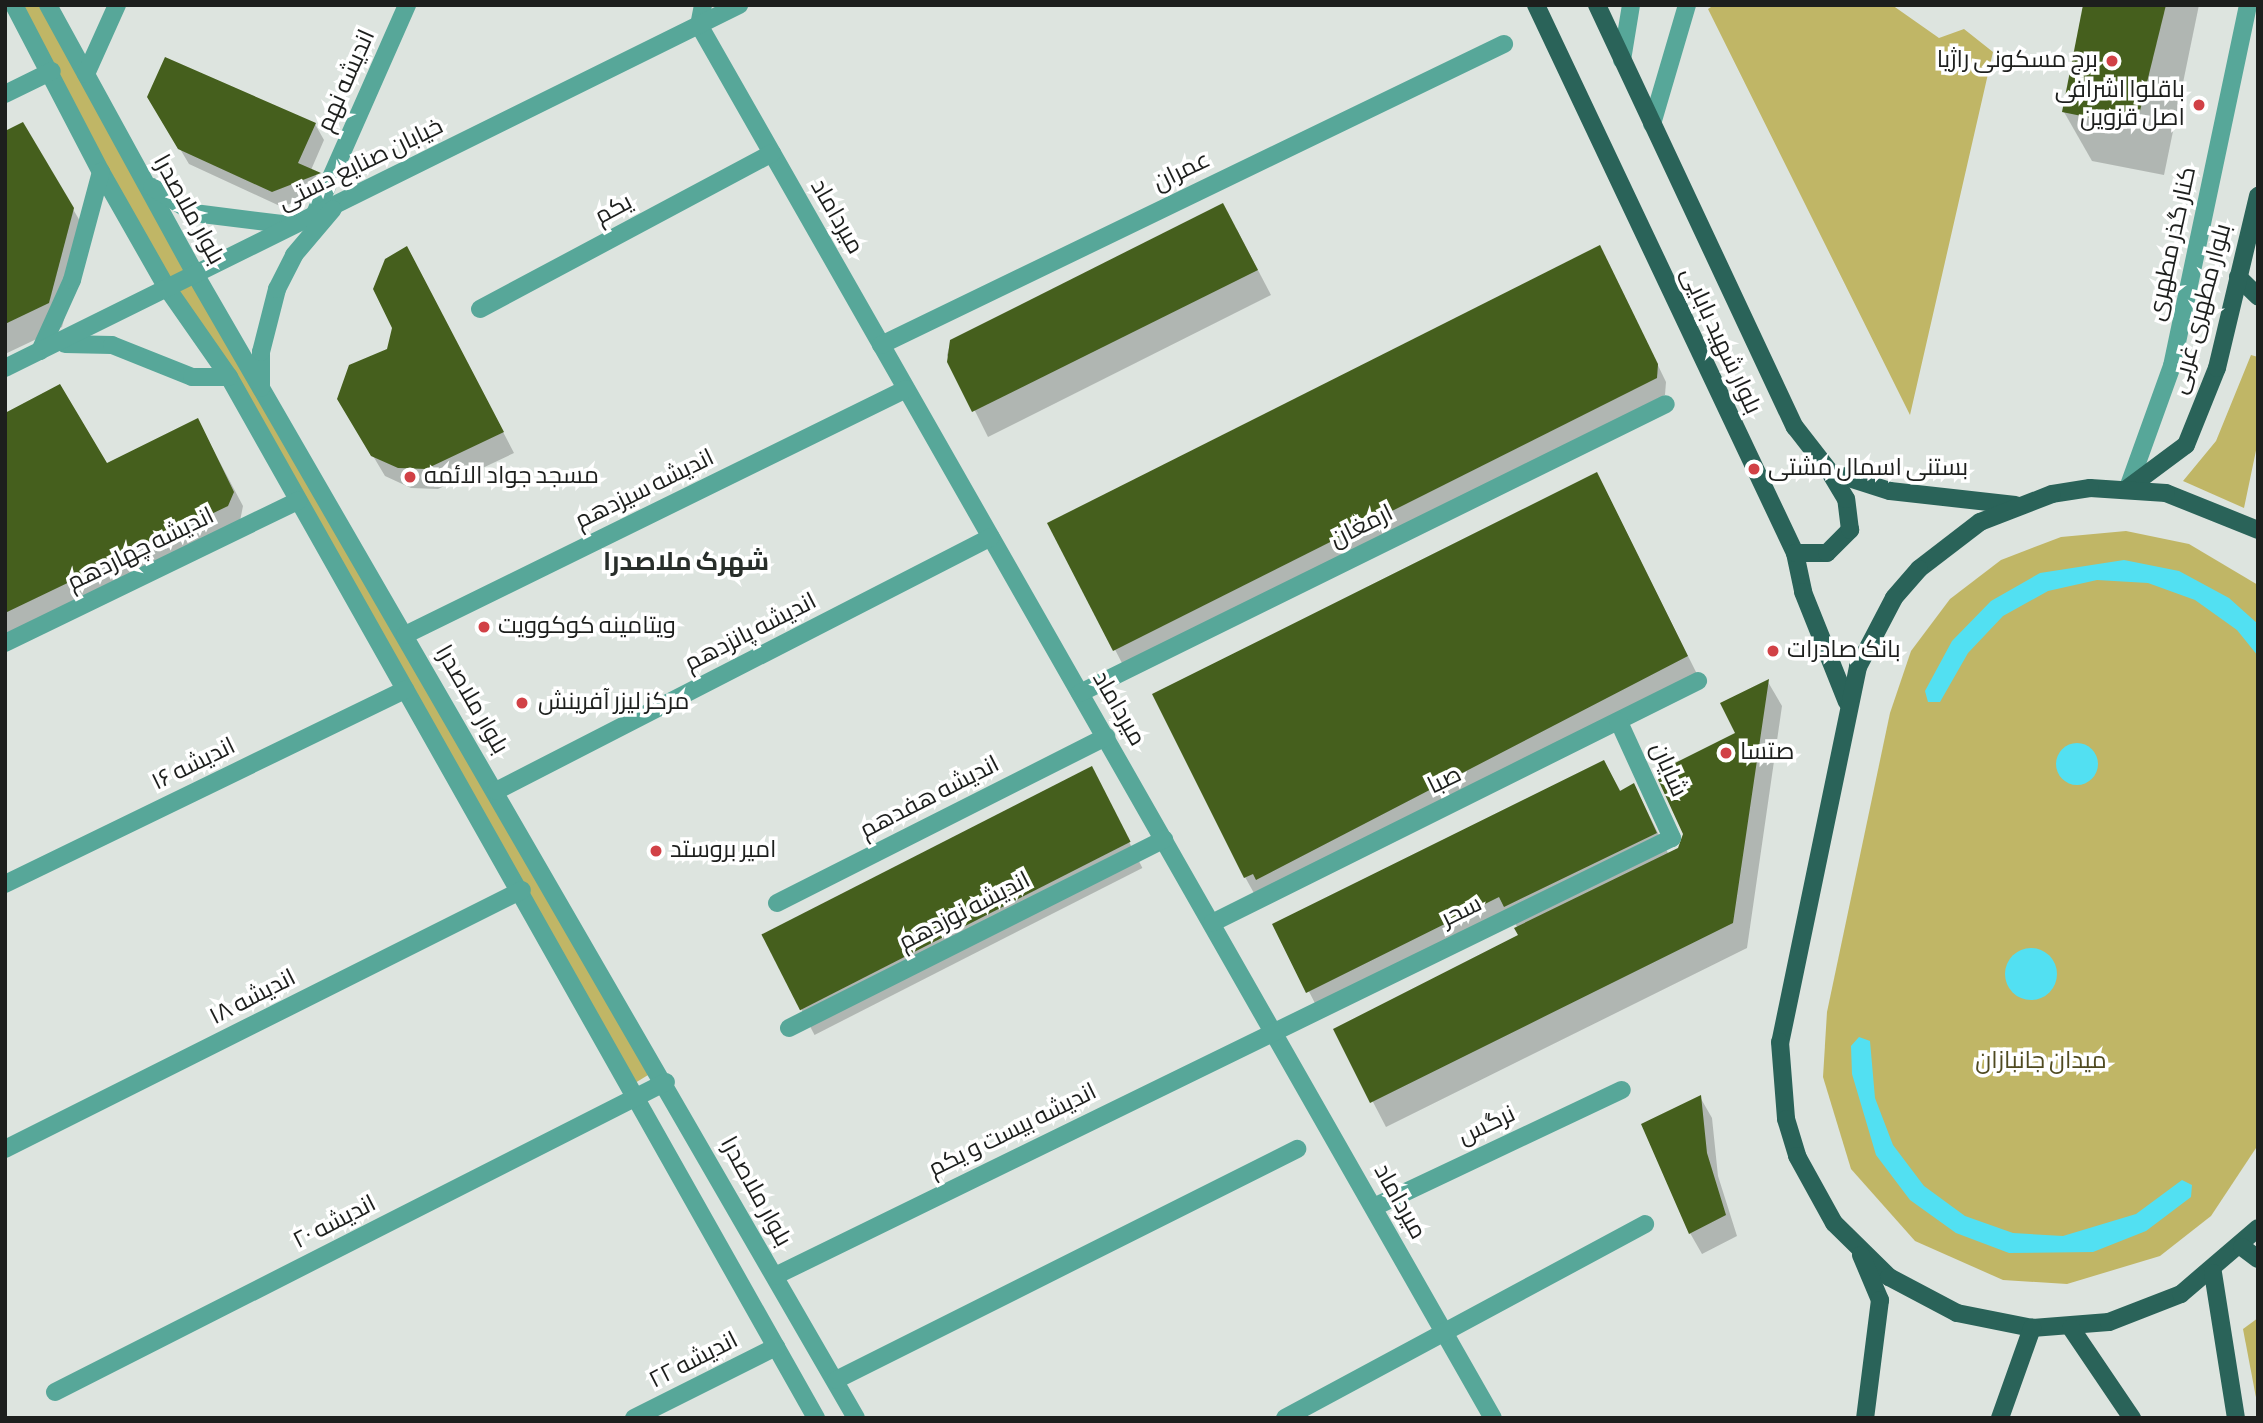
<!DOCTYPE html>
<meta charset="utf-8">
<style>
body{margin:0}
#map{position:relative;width:2263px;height:1423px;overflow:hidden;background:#dde4df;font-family:"Alegreya Sans",Cairo,sans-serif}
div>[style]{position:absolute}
.green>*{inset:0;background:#c0b666}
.water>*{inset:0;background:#52e0f2}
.round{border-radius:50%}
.shadow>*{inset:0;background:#0003;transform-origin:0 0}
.building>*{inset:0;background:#455f1d;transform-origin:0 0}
.minor>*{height:18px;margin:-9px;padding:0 9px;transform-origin:9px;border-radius:9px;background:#57a799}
.major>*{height:18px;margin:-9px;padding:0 9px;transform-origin:9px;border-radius:9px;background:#2a6359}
.dots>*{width:19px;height:19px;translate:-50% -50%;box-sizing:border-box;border:4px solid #fff;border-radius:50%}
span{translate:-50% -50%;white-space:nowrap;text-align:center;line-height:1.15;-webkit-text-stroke:7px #fff;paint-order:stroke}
.poi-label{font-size:24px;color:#1d1f1d}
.right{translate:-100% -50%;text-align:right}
.left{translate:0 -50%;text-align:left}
.street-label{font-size:24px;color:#1d1f1d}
.park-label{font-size:24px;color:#4f4a20}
.neighbourhood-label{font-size:26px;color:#282e2a;font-weight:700}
.frame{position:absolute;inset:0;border:7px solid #1d1f1d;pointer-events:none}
</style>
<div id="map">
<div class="green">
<i style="clip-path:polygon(14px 5px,48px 5px,658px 1069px,630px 1086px,522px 890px,167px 288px)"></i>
<i style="clip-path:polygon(1714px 5px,1892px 5px,1939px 38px,1964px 29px,1993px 52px,1910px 415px,1708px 9px)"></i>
<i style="clip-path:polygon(2251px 355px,2258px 357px,2258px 441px,2244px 508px,2183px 481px,2216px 441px)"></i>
<i style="clip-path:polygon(2126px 531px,2189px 544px,2258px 585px,2258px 1145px,2211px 1216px,2160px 1256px,2067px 1284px,2003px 1280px,1915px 1241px,1851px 1169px,1823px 1077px,1827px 1012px,1890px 713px,1911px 651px,1950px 599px,2001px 560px,2061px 537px)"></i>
<i style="clip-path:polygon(2258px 1318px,2258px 1408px,2243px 1329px)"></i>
</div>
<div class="water">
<i style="clip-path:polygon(2124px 560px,2179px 571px,2229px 598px,2258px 624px,2258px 656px,2237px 630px,2195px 600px,2148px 583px,2097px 580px,2048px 591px,2003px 616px,1968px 653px,1940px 702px,1928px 702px,1925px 691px,1952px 641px,1991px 601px,2040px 573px)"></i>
<i class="round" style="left:2056px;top:743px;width:42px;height:42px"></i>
<i class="round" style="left:2005px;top:948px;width:52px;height:52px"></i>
<i style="clip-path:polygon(1859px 1037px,1870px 1041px,1875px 1098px,1893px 1145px,1924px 1186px,1965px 1216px,2013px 1233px,2063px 1236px,2136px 1214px,2182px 1180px,2192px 1185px,2191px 1197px,2146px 1231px,2093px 1252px,2009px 1253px,1956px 1233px,1910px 1200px,1876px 1155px,1852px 1074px,1851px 1046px)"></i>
</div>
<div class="shadow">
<i style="clip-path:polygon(2085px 5px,2199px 5px,2164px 175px,2092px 161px,2064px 112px)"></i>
<i style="clip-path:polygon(149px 97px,315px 124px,324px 140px,311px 170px,328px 189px,282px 207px,189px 164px)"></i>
<i style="clip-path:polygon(23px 124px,87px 233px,62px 327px,5px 354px,5px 133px)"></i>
<i style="clip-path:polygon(1237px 230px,1271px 295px,988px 437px,947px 355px,951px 341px)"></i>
<i style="clip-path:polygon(1609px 264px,1666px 382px,1665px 395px,1124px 667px,1050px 524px)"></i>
<i style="clip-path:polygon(418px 269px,514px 453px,438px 489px,411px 488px,385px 476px,339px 399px,388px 350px)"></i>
<i style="clip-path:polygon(5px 415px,107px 466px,208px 440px,243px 506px,239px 526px,5px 638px)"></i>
<i style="clip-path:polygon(1606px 492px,1697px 674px,1255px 895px,1245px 877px)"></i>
<i style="clip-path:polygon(1768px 682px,1782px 706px,1747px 948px,1386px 1127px,1335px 1029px,1520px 936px,1518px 928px,1514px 922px,1322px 1017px,1275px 925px,1604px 762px,1621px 792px,1634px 785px,1668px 853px,1683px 846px)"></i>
<i style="left:1092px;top:769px;width:111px;height:368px;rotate:63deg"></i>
<i style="clip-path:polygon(1700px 1097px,1712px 1118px,1718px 1176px,1737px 1236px,1702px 1254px,1690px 1233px)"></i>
</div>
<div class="building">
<i style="clip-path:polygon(2083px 5px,2166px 5px,2136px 127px,2062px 112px)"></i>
<i style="clip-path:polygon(165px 57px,316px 123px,298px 163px,321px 173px,272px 192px,178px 149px,147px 97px)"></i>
<i style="clip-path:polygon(23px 122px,74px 208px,49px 303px,5px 324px,5px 131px)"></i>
<i style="clip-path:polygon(1223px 203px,1258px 270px,972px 412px,947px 362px,950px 340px)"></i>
<i style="clip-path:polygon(1600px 245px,1658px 364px,1657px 378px,1113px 651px,1047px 523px)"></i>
<i style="clip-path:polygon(407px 246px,504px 432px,426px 469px,398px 468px,371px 456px,337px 399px,349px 365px,387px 349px,392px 328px,373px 289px,385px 259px)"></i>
<i style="clip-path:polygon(60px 384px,107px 463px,198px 418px,234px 492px,228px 506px,5px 613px,5px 413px)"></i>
<i style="clip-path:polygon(1597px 472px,1688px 656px,1256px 880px,1253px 874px,1244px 878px,1152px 694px)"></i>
<i style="clip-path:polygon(1769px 679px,1733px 923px,1370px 1103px,1333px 1029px,1518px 935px,1514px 928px,1678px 848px,1683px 834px,1655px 773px,1735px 733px,1720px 703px)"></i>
<i style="clip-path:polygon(1604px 760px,1620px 791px,1634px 783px,1657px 833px,1504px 907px,1499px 897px,1306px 993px,1272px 924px)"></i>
<i style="left:1092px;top:766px;width:85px;height:371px;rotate:63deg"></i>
<i style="clip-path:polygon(1701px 1095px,1707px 1153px,1726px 1215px,1689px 1234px,1641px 1124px)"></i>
</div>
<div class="minor">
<i style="left:14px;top:5px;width:188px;rotate:62.5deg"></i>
<i style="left:101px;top:172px;width:133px;rotate:60.4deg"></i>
<i style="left:167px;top:288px;width:108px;rotate:55.1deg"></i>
<i style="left:229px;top:377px;width:1195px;rotate:60.58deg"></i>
<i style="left:48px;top:5px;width:307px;rotate:61.3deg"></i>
<i style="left:195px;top:274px;width:1321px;rotate:59.98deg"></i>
<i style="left:703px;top:5px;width:20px;rotate:101deg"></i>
<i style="left:699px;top:25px;width:1603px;rotate:60.32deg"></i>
<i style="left:1622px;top:60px;width:56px;rotate:-80.7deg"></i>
<i style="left:86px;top:74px;width:76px;rotate:-65.8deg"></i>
<i style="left:5px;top:94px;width:52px;rotate:-26.1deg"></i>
<i style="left:1652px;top:124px;width:124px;rotate:-73.6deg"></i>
<i style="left:152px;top:187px;width:49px;rotate:31.8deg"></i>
<i style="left:194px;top:213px;width:97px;rotate:7.1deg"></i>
<i style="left:314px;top:216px;width:231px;rotate:-66.2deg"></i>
<i style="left:480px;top:309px;width:331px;rotate:-28.1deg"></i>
<i style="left:65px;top:344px;width:47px;rotate:1.2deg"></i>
<i style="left:112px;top:345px;width:86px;rotate:21.8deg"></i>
<i style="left:192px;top:377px;width:37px"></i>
<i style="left:881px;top:345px;width:692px;rotate:-25.79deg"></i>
<i style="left:40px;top:351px;width:78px;rotate:-65.7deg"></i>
<i style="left:72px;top:280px;width:112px;rotate:-75deg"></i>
<i style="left:5px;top:368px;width:819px;rotate:-26.31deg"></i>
<i style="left:261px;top:388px;width:36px;rotate:-90deg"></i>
<i style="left:261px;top:352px;width:65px;rotate:-75.7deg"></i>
<i style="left:277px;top:289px;width:38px;rotate:-63deg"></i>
<i style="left:294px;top:255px;width:60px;rotate:-49.7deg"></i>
<i style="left:2128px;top:488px;width:130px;rotate:-70.2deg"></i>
<i style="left:2172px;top:366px;width:369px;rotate:-78.1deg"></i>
<i style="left:405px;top:635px;width:558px;rotate:-26.15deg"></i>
<i style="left:5px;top:643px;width:326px;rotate:-25.9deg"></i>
<i style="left:1080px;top:693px;width:653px;rotate:-26.25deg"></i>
<i style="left:496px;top:791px;width:556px;rotate:-27.16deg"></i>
<i style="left:5px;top:884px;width:445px;rotate:-25.9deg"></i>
<i style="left:777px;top:903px;width:369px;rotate:-26.8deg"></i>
<i style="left:1212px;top:923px;width:543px;rotate:-26.47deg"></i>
<i style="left:789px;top:1028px;width:420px;rotate:-26.7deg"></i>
<i style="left:5px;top:1149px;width:578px;rotate:-26.61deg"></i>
<i style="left:1374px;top:1207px;width:274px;rotate:-25.3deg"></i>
<i style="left:775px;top:1276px;width:998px;rotate:-26.03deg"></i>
<i style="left:1672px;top:838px;width:128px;rotate:-114.6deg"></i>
<i style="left:836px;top:1380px;width:516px;rotate:-26.61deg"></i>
<i style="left:55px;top:1392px;width:685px;rotate:-26.9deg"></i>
<i style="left:634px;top:1418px;width:159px;rotate:-26.6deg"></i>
<i style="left:1285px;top:1418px;width:409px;rotate:-28.3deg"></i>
</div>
<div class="major">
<i style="left:1536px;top:5px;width:606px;rotate:64.7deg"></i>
<i style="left:1795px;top:553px;width:40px;rotate:78deg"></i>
<i style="left:1803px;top:592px;width:118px;rotate:68.2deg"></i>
<i style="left:1597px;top:5px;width:466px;rotate:64.9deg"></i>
<i style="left:1795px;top:427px;width:57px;rotate:52.1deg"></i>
<i style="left:1830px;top:472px;width:63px;rotate:17.6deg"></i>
<i style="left:1890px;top:491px;width:126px;rotate:6.4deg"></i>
<i style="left:2238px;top:277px;width:28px;rotate:44deg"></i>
<i style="left:2128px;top:488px;width:72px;rotate:-36.6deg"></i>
<i style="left:2186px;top:445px;width:83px;rotate:-68.1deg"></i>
<i style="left:2217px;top:368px;width:177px;rotate:-76.6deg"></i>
<i style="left:2258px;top:530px;width:99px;rotate:-158.1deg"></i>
<i style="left:2166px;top:493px;width:76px;rotate:-176.2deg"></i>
<i style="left:2090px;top:488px;width:38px;rotate:171deg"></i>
<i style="left:2052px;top:494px;width:77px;rotate:158.7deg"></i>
<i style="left:1980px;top:522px;width:77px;rotate:142.4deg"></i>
<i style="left:1919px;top:569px;width:38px;rotate:131deg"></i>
<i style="left:1894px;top:598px;width:78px;rotate:117.6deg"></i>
<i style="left:1858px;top:667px;width:383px;rotate:101.7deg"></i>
<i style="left:1780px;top:1042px;width:77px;rotate:85.5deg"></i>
<i style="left:1786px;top:1119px;width:39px;rotate:73deg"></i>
<i style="left:1797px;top:1156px;width:77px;rotate:61.1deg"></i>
<i style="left:1834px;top:1223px;width:77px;rotate:44.5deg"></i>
<i style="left:1889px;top:1277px;width:77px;rotate:27.9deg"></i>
<i style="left:1957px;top:1313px;width:76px;rotate:11.3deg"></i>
<i style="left:2032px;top:1328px;width:77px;rotate:-4.5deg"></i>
<i style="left:2109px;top:1322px;width:77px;rotate:-21.3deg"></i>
<i style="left:2181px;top:1294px;width:101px;rotate:-40.6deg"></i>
<i style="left:1795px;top:553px;width:32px"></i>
<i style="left:1827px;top:553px;width:33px;rotate:-45deg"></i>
<i style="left:1850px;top:530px;width:31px;rotate:-97deg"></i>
<i style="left:1846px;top:499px;width:31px;rotate:-121deg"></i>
<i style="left:2242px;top:1247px;width:20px;rotate:37deg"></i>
<i style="left:1861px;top:1255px;width:49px;rotate:67.1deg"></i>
<i style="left:1880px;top:1300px;width:119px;rotate:97.2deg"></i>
<i style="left:2213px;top:1273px;width:147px;rotate:81deg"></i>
<i style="left:2071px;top:1328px;width:109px;rotate:55.9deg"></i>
<i style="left:2000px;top:1418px;width:96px;rotate:-70.4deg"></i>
</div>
<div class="dots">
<i style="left:2112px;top:61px;background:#d14146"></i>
<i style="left:2199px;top:105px;background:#d14146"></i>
<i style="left:1754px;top:469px;background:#d14146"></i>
<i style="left:410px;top:477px;background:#d14146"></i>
<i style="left:484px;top:627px;background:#d14146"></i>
<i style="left:1773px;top:651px;background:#d14146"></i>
<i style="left:522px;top:703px;background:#d14146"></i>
<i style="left:1726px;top:753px;background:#d14146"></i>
<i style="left:656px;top:851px;background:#d14146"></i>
</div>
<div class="poi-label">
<span class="right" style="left:2098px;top:61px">برج مسکونی راژیا</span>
<span class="right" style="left:2185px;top:105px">باقلوا اشرافی<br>اصل قزوین</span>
<span class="left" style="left:1768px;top:469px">بستنی اسمال مشتی</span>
<span class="left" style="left:424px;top:477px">مسجد جواد الائمه</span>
<span class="left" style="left:498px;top:627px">ویتامینه کوکوویت</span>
<span class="left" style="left:1787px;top:651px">بانک صادرات</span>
<span class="left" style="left:538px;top:703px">مرکز لیزر آفرینش</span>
<span class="left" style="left:1740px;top:753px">صتسا</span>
<span class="left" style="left:670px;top:851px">امیر بروستد</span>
</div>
<div class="street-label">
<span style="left:347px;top:81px;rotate:-66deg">اندیشه نهم</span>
<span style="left:361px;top:165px;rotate:-26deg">خیابان صنایع دستی</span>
<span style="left:1182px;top:172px;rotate:-26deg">عمران</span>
<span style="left:188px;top:210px;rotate:61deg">بلوار ملاصدرا</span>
<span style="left:614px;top:210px;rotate:-28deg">یکم</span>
<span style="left:836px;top:217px;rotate:60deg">میرداماد</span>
<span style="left:2173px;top:244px;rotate:-78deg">کنار گذر مطهری</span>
<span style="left:2202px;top:309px;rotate:-75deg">بلوار مطهری غربی</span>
<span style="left:1720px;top:341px;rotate:65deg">بلوار شهید بابایی</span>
<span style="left:645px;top:490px;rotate:-26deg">اندیشه سیزدهم</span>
<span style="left:1362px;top:527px;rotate:-26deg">ارمغان</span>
<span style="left:141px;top:550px;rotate:-26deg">اندیشه چهاردهم</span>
<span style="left:751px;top:633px;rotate:-27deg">اندیشه پانزدهم</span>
<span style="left:471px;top:700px;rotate:60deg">بلوار ملاصدرا</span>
<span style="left:1118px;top:709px;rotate:60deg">میرداماد</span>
<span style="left:194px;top:765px;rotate:-26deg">اندیشه ۱۶</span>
<span style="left:1668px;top:770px;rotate:66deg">شایان</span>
<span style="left:1445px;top:781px;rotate:-26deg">صبا</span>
<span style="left:930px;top:798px;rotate:-27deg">اندیشه هفدهم</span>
<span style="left:965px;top:912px;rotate:-27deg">اندیشه نوزدهم</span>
<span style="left:1462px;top:912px;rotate:-26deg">سحر</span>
<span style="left:253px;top:998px;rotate:-27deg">اندیشه ۱۸</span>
<span style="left:1487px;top:1126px;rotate:-25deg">نرگس</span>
<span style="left:1013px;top:1131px;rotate:-26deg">اندیشه بیست و یکم</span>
<span style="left:755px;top:1192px;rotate:61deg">بلوار ملاصدرا</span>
<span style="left:1399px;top:1202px;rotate:61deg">میرداماد</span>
<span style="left:335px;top:1223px;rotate:-27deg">اندیشه ۲۰</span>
<span style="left:694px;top:1361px;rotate:-27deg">اندیشه ۲۲</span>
</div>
<div class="park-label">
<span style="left:2041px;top:1062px">میدان جانبازان</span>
</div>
<div class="neighbourhood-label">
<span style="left:686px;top:563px">شهرک ملاصدرا</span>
</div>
<div class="frame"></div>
</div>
